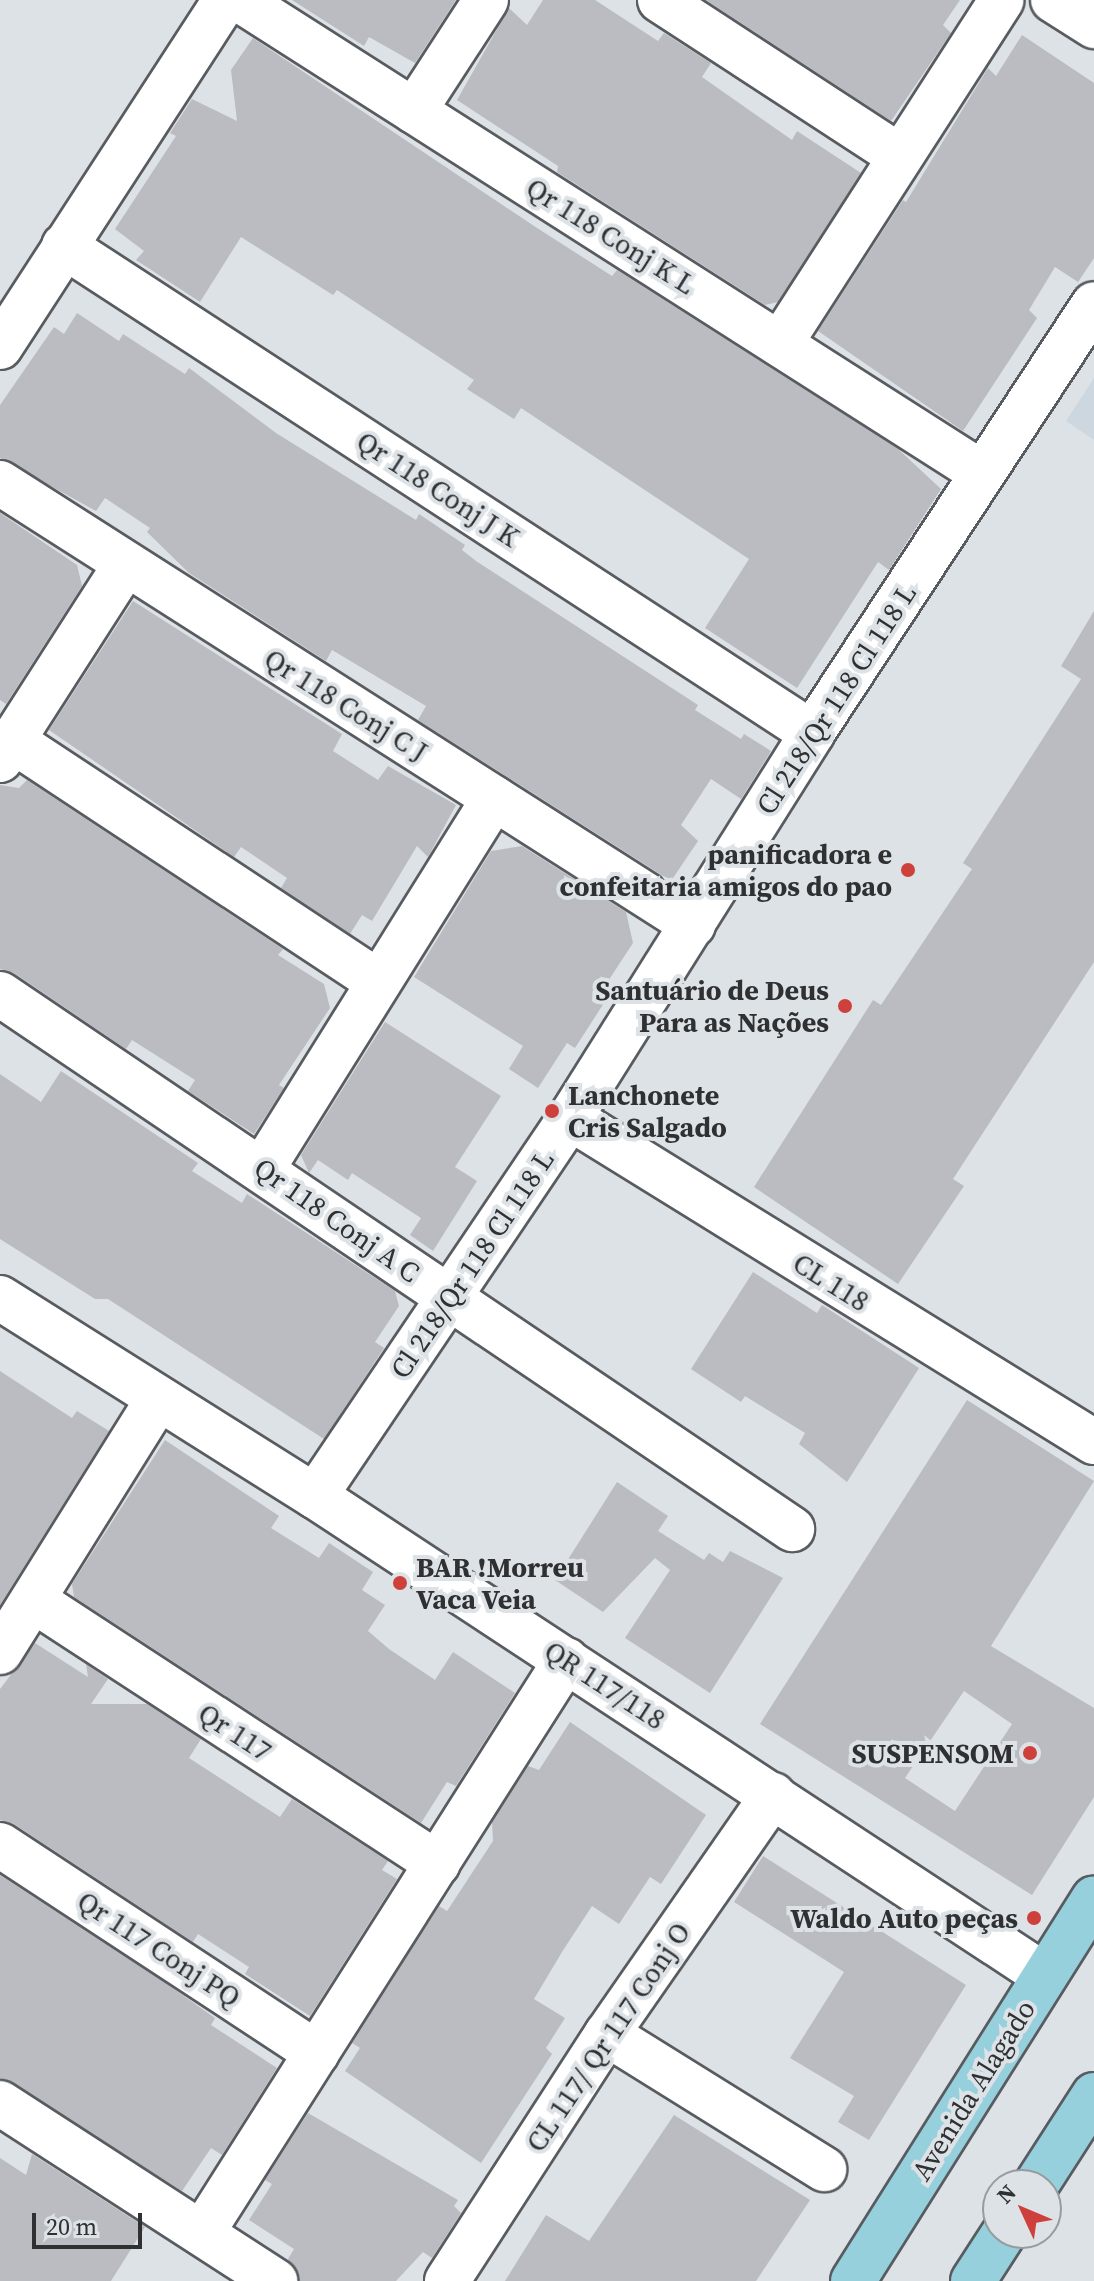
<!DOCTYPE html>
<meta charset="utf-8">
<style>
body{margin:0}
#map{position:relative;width:1094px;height:2281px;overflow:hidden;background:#dde2e6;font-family:"Source Serif 4",serif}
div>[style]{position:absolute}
.built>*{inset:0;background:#ccd7e0}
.building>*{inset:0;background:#babcc2}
.roads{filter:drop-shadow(2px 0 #585c60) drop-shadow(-2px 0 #585c60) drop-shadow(0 2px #585c60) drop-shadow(0 -2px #585c60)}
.minor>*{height:44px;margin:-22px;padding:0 22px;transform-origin:22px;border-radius:22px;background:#fff}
.major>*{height:44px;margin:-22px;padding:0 22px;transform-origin:22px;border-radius:22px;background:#96d0dc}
.dots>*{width:22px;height:22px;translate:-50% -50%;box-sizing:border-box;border:4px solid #dde2e6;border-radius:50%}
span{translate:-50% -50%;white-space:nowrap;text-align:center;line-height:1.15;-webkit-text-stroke:8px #dde2e6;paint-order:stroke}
.street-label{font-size:28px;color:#2e3032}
.poi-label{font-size:28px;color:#2e3032;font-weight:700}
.right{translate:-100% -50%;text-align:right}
.left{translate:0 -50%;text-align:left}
.north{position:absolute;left:982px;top:2169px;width:80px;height:80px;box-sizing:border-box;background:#dde2e6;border:2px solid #979b9e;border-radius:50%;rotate:314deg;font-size:22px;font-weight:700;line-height:32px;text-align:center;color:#2e3032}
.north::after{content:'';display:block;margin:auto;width:28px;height:36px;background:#ce403b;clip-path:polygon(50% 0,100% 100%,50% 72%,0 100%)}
.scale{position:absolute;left:32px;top:2213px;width:110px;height:36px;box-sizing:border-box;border:4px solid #2e3032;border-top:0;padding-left:10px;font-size:24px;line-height:28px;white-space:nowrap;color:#2e3032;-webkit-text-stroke:6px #dde2e6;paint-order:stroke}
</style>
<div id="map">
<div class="built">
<i style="clip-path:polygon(1094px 378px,1094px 440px,1066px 421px)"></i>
</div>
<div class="building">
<i style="clip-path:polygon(292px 0,456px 0,415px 63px,369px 37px,364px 46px)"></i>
<i style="clip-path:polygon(543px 0,595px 0,658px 41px,664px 33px,711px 63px,702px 77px,792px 140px,797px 131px,861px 173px,778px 302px,765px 305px,557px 172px,558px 166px,457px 100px,509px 8px,527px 25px)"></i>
<i style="clip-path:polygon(706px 0,960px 0,943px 25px,951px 33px,891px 121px)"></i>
<i style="clip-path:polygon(1022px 35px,1094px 83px,1094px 258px,1078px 282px,1055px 267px,1029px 310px,1037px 318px,963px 431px,818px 331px,903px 200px,906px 202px,988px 68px,996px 76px)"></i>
<i style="clip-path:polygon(253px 38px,534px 226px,612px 276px,617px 270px,897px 448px,941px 489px,889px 570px,878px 562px,797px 688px,705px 628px,749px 559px,521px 408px,514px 419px,467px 389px,474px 380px,337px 290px,333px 295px,241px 237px,200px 302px,136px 260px,144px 251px,115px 229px,176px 136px,170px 133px,192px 99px,237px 121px,231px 70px)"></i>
<i style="clip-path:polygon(77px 313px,119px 341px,123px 334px,185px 374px,189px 368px,276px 433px,416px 520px,419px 514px,465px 545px,462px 550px,476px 561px,698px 705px,695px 710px,741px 739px,744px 734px,771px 751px,741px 799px,711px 779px,681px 825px,698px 841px,671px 881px,418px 720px,426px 706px,332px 650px,326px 661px,189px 573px,147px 532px,150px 528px,105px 498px,96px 511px,0 458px,0 405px,54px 327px,64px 334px)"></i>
<i style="clip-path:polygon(0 513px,77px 565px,82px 586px,6px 704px,0 700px)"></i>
<i style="clip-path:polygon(133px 601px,342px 734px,333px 751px,378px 780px,388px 766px,456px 805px,428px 857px,417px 846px,372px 921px,362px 915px,350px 934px,281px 888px,287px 878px,241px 847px,234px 857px,49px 730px)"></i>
<i style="clip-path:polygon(1094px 611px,1094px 962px,953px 1179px,964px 1186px,898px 1284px,754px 1187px,873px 1000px,881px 1005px,972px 869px,963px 863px,1081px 679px,1061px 666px)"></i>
<i style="clip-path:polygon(27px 780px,283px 949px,278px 955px,324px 984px,330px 1008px,279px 1085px,284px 1088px,254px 1134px,188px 1091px,195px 1080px,132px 1040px,126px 1049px,14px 973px,0 969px,0 785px,19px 788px)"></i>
<i style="clip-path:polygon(522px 846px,626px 912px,633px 943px,597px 998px,604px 1003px,575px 1048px,567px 1043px,538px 1088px,509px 1069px,523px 1046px,414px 977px,491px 851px)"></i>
<i style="clip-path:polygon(385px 1022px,501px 1096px,455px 1167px,477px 1181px,433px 1251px,410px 1235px,421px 1218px,352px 1173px,348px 1180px,318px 1160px,309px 1173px,301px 1155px)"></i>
<i style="clip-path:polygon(61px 1071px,198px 1163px,192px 1171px,242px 1203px,247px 1194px,395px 1291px,399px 1306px,375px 1342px,384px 1348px,324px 1439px,108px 1299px,95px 1299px,0 1239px,0 1074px,41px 1102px)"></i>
<i style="clip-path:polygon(753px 1272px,817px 1313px,822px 1305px,919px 1368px,847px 1482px,799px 1444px,805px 1433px,745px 1396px,741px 1402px,691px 1369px)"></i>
<i style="clip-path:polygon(0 1371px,72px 1418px,77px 1411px,109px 1431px,0 1605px)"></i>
<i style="clip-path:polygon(evenodd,967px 1400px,1094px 1481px,991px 1646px,1094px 1708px,1094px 1797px,1032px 1895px,760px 1724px,967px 1400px,964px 1691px,1012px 1724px,955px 1811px,905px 1778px,964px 1691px)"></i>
<i style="clip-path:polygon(165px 1440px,279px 1516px,271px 1528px,319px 1558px,329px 1543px,373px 1572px,362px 1590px,385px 1605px,368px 1631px,389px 1649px,435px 1680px,453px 1652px,515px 1693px,456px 1786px,447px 1782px,421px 1823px,74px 1597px,72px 1584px)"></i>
<i style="clip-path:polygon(617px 1482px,668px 1516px,658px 1531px,704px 1560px,709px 1553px,723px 1562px,730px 1551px,783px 1578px,710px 1693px,625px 1638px,670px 1570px,655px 1558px,603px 1612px,555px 1580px)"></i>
<i style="clip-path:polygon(35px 1643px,88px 1677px,86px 1664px,108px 1679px,91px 1704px,147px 1704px,201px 1739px,189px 1758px,280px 1817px,292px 1799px,388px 1861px,382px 1870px,397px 1879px,310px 2016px,245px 1974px,249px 1967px,198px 1934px,193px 1942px,14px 1824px,0 1820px,0 1689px)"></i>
<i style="clip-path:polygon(570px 1722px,706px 1815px,661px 1884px,650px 1877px,619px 1924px,592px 1906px,562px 1952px,534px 1999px,565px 2018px,546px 2048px,552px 2054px,481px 2163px,345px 2071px,360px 2048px,352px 2043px,439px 1906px,447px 1911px,493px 1841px,492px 1822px,528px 1766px,539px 1770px)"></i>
<i style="clip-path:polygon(763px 1856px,966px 1985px,869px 2140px,838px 2122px,854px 2096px,790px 2058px,844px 1972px,734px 1902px)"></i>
<i style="clip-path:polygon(0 1875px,167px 1984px,215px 2018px,211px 2025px,277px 2068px,222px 2155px,211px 2148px,182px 2191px,0 2078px)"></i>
<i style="clip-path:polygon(308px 2113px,458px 2200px,454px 2206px,461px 2213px,432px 2258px,423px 2252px,396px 2281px,300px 2281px,288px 2259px,294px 2249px,249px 2220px,272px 2184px,265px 2180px)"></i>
<i style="clip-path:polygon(674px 2115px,810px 2200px,756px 2281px,505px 2281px,546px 2215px,589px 2241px)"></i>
<i style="clip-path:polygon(32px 2154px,145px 2227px,111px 2281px,0 2281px,0 2158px,26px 2175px)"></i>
</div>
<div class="roads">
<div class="minor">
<i style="left:240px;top:0;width:880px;rotate:32.52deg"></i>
<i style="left:660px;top:0;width:285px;rotate:33.1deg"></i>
<i style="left:1053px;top:0;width:49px;rotate:32.4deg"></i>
<i style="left:414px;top:111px;width:132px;rotate:-57deg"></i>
<i style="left:64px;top:246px;width:893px;rotate:33.07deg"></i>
<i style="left:780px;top:344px;width:409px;rotate:-57.2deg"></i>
<i style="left:0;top:347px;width:414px;rotate:-57deg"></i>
<i style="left:0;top:483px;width:822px;rotate:32.53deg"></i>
<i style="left:13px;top:741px;width:437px;rotate:33.4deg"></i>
<i style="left:0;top:760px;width:229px;rotate:-57.3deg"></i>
<i style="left:0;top:994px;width:956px;rotate:34.04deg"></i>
<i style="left:570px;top:1118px;width:616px;rotate:31.73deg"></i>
<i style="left:263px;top:1168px;width:436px;rotate:-58deg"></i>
<i style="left:0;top:1298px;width:372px;rotate:32.2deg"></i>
<i style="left:315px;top:1496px;width:872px;rotate:33.31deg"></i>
<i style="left:315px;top:1496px;width:456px;rotate:-56deg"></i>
<i style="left:570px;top:1118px;width:455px;rotate:-57.8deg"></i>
<i style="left:812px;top:733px;width:513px;rotate:-56.68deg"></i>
<i style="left:33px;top:1600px;width:483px;rotate:33.1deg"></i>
<i style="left:0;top:1652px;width:298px;rotate:-58deg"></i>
<i style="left:0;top:1845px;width:379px;rotate:33.3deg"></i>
<i style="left:607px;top:2034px;width:256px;rotate:31.9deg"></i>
<i style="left:0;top:2103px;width:328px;rotate:32.9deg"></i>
<i style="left:202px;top:2233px;width:679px;rotate:-57.57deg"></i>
<i style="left:447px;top:2281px;width:294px;rotate:-57.1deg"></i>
<i style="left:607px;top:2034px;width:291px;rotate:-55.2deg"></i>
</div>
<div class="major">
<i style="left:1036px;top:2185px;width:107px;rotate:-57.2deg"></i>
<i style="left:853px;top:2281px;width:452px;rotate:-57.8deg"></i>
<i style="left:973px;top:2281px;width:57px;rotate:-57.1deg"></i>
</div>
</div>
<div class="dots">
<i style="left:908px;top:870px;background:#ce403b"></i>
<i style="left:845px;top:1006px;background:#ce403b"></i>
<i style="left:552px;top:1111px;background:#ce403b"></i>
<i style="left:400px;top:1583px;background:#ce403b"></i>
<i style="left:1030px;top:1753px;background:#ce403b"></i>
<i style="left:1034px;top:1918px;background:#ce403b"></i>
</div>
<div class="street-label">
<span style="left:611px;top:236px;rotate:32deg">Qr 118 Conj K L</span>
<span style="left:438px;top:489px;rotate:33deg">Qr 118 Conj J K</span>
<span style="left:836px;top:699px;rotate:-57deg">Cl 218/Qr 118 Cl 118 L</span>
<span style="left:346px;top:705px;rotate:32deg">Qr 118 Conj C J</span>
<span style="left:337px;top:1220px;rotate:35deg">Qr 118 Conj A C</span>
<span style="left:472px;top:1264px;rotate:-56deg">Cl 218/Qr 118 Cl 118 L</span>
<span style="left:831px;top:1282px;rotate:32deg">CL 118</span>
<span style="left:605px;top:1685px;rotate:33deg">QR 117/118</span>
<span style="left:235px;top:1732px;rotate:33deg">Qr 117</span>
<span style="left:159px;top:1949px;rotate:33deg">Qr 117 Conj PQ</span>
<span style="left:608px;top:2037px;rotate:-56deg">CL 117/ Qr 117 Conj O</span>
<span style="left:973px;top:2090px;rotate:-58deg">Avenida Alagado</span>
</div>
<div class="poi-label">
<span class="right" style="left:892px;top:870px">panificadora e<br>confeitaria amigos do pao</span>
<span class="right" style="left:829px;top:1006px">Santuário de Deus<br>Para as Nações</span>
<span class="left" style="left:568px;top:1111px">Lanchonete<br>Cris Salgado</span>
<span class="left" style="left:416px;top:1583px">BAR !Morreu<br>Vaca Veia</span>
<span class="right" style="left:1014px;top:1753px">SUSPENSOM</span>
<span class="right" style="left:1018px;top:1918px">Waldo Auto peças</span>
</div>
<div class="north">N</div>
<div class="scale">20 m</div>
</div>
